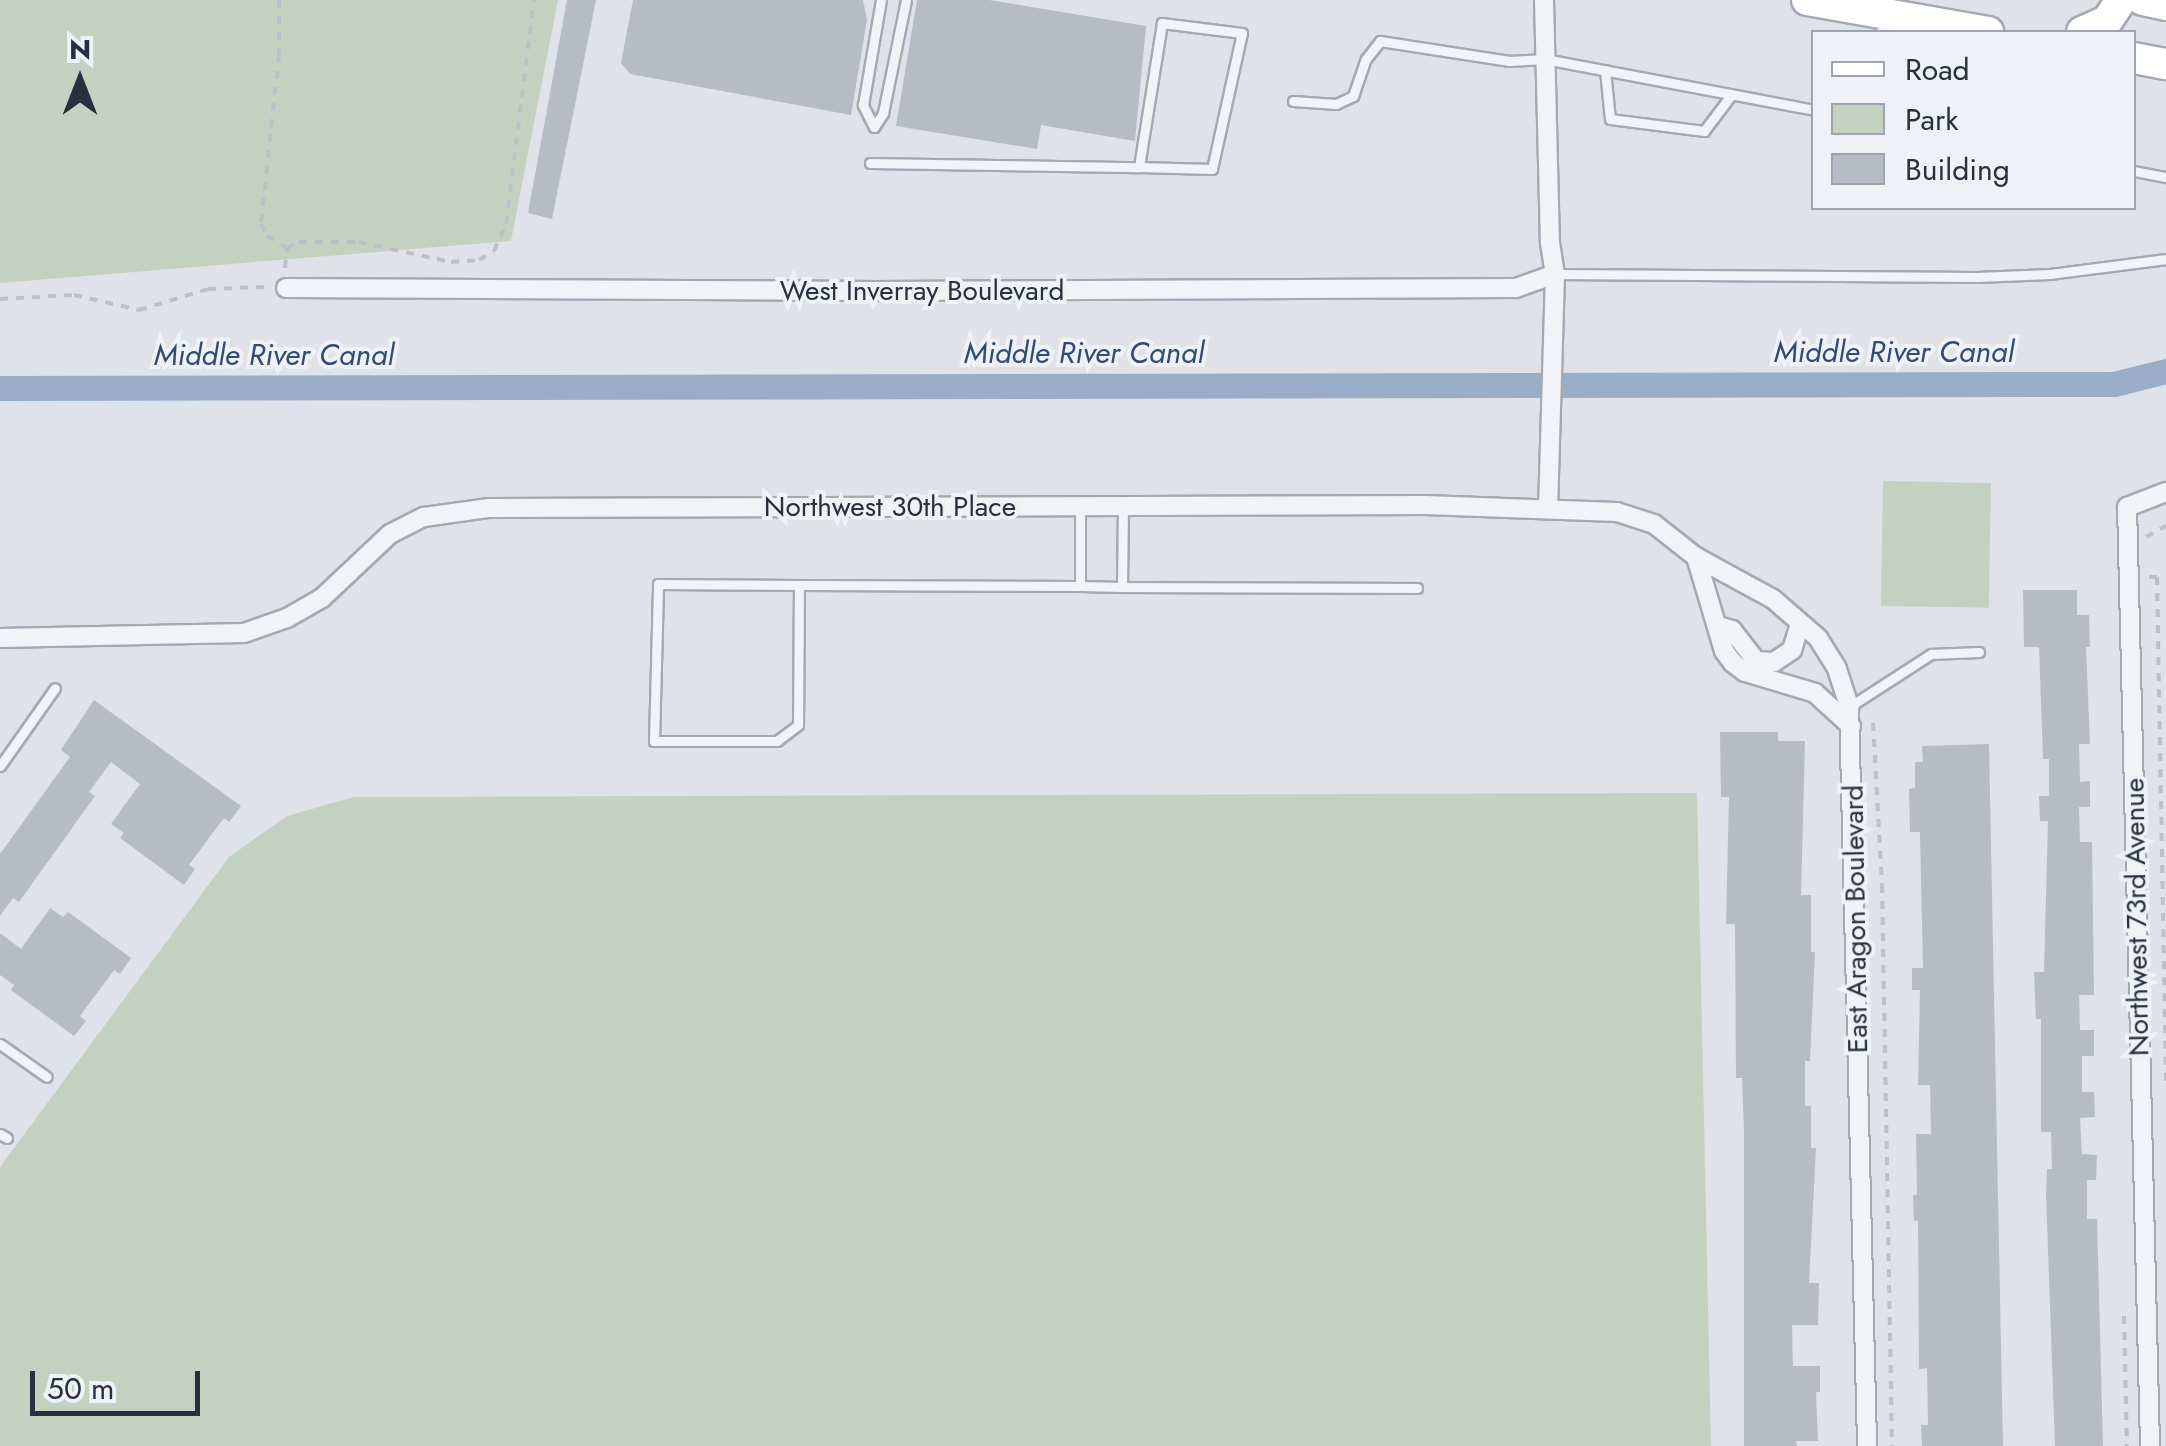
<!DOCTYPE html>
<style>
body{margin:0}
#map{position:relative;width:2166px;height:1446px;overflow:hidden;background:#dfe2e8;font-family:Jost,sans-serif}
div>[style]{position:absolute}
.green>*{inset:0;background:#c3d2c0;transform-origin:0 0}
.canal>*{height:25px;margin:-12.5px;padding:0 12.5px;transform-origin:12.5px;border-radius:12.5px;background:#99adc9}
.building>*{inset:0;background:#b6bbc5}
.path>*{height:4px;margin-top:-2px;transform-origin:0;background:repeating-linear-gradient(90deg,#bdc0c6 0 8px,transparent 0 16px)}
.roads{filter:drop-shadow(2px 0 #a4a9b2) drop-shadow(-2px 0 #a4a9b2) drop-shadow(0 2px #a4a9b2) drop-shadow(0 -2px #a4a9b2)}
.lane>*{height:9px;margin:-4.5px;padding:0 4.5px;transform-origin:4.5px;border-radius:4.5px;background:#f1f3f6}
.street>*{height:18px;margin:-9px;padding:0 9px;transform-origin:9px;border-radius:9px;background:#f1f3f6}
.primary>*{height:30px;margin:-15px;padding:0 15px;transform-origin:15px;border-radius:15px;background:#fff}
span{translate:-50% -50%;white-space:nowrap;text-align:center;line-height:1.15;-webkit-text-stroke:8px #eef1f6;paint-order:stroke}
.street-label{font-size:28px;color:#282f3f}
.water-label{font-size:30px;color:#324b73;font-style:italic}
.legend{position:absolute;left:1811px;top:30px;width:325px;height:180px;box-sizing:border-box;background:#eef1f6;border:2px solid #9fa3ad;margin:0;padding:12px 18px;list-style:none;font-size:30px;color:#282f3f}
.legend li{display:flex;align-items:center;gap:20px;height:50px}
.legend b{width:50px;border:2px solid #9fa3ad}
.north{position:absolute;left:30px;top:30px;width:100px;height:100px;-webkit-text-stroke:8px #eef1f6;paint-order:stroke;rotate:0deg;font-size:28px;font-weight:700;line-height:40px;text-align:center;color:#282f3f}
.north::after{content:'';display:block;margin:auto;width:35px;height:45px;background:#282f3f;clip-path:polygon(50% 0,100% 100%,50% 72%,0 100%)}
.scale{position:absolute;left:30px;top:1371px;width:170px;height:45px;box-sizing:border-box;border:5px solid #282f3f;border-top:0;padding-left:12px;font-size:30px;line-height:35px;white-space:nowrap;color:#282f3f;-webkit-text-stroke:8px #eef1f6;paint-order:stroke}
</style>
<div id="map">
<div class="green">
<i style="clip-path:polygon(0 0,558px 0,511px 241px,0 283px)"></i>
<i style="left:1883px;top:481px;width:108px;height:125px;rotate:1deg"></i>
<i style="clip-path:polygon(1697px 793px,1711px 1446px,0 1446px,0 1167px,229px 857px,287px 816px,354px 797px)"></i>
</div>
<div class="canal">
<i style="left:0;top:388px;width:2114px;rotate:-0.11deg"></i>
<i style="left:2114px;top:384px;width:54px;rotate:-14deg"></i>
</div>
<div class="building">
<i style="clip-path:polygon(567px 0,596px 0,552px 219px,528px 213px)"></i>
<i style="clip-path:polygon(633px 0,863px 0,867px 20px,851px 115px,630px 74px,621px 63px)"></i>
<i style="clip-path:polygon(917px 0,989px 0,1146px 26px,1135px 141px,1041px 125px,1037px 149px,896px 126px)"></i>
<i style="clip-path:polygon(2023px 590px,2077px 590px,2077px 615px,2089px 615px,2090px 647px,2086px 647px,2090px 744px,2079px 744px,2080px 782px,2090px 781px,2090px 807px,2079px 807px,2080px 842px,2092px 842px,2094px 995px,2079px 995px,2080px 1030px,2094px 1030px,2094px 1056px,2082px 1056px,2082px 1092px,2094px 1092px,2095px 1117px,2080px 1118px,2082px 1154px,2097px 1155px,2096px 1180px,2087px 1180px,2087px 1219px,2097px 1219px,2103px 1446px,2055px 1446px,2046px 1194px,2047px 1169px,2052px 1169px,2051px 1132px,2041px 1132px,2041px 1019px,2036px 1019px,2034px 972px,2044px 972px,2048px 821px,2040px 821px,2039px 796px,2049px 796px,2049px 759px,2043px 759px,2039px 647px,2024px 647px)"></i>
<i style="clip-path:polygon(94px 700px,241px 806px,229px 822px,224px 818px,211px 835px,189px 865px,195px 869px,184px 885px,120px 838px,124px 833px,111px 824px,140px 784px,111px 762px,89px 792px,95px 796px,19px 902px,13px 898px,0 916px,0 854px,70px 757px,61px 750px)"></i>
<i style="clip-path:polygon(1720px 732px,1778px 732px,1778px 741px,1805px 741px,1801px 895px,1811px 895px,1811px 952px,1815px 952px,1810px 1061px,1805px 1061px,1805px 1106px,1811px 1106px,1811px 1148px,1816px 1148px,1809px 1283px,1819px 1283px,1818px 1325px,1792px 1325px,1793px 1366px,1820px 1366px,1820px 1392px,1816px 1392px,1818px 1441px,1796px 1441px,1797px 1446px,1744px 1446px,1744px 1131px,1742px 1078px,1736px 1078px,1735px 924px,1726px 924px,1729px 797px,1721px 797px)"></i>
<i style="clip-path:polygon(1989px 744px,2003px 1446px,1922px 1446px,1921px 1425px,1928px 1425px,1927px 1368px,1919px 1369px,1918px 1220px,1914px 1221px,1913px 1195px,1917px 1195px,1916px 1134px,1931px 1134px,1930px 1085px,1918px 1085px,1920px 990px,1912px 990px,1912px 968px,1923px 968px,1920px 832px,1910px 832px,1909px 789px,1915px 788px,1915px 762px,1923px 762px,1922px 746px)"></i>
<i style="clip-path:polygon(50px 908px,63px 917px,68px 912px,131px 958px,120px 974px,114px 970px,80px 1016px,86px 1021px,74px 1036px,11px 990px,14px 985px,0 975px,0 933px,21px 949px)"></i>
</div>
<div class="path">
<i style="left:279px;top:0;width:55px;rotate:90deg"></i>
<i style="left:279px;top:55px;width:170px;rotate:96.1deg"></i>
<i style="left:261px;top:224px;width:13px;rotate:63deg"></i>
<i style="left:267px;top:236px;width:23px;rotate:31deg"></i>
<i style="left:287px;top:248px;width:13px;rotate:-27deg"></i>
<i style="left:299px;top:242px;width:60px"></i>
<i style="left:359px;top:242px;width:94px;rotate:12.3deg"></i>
<i style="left:451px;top:262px;width:28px;rotate:-4deg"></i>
<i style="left:479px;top:260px;width:17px;rotate:-31deg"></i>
<i style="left:494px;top:251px;width:30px;rotate:-66deg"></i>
<i style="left:506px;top:224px;width:226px;rotate:-82.9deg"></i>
<i style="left:285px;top:268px;width:20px;rotate:-84deg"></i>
<i style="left:0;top:299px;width:74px;rotate:-3.1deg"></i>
<i style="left:74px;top:295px;width:67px;rotate:13deg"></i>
<i style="left:139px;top:310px;width:72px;rotate:-16.9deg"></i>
<i style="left:208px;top:289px;width:57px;rotate:-2deg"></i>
<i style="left:2146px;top:537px;width:23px;rotate:-29deg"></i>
<i style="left:2149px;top:577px;width:8px"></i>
<i style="left:2157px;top:577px;width:504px;rotate:88.98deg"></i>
<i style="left:1873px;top:723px;width:162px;rotate:86.8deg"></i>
<i style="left:1882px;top:885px;width:561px;rotate:88.98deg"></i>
<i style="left:2124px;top:1316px;width:130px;rotate:88.7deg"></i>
</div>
<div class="roads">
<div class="lane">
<i style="left:1880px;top:32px;width:5px;rotate:-22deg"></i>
<i style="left:1605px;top:70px;width:49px;rotate:84.2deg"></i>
<i style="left:1610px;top:119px;width:95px;rotate:7.3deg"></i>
<i style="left:1704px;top:131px;width:46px;rotate:-52.9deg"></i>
<i style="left:1293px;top:101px;width:43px;rotate:4deg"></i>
<i style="left:1336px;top:104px;width:19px;rotate:-25deg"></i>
<i style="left:1353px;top:96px;width:39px;rotate:-71deg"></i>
<i style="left:1366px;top:59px;width:23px;rotate:-52deg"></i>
<i style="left:1380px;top:41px;width:131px;rotate:8.8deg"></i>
<i style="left:1509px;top:61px;width:36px;rotate:-3deg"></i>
<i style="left:1545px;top:59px;width:274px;rotate:10.7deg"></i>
<i style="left:874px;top:127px;width:17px;rotate:-57deg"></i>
<i style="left:883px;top:113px;width:115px;rotate:-78.5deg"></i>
<i style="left:874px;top:127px;width:25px;rotate:-117deg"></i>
<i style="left:863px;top:105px;width:107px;rotate:-80.3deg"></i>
<i style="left:870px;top:163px;width:269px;rotate:0.9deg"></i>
<i style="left:1139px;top:167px;width:73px;rotate:1.6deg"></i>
<i style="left:1212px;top:169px;width:139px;rotate:-77.6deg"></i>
<i style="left:1242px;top:33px;width:81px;rotate:-172.9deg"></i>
<i style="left:1162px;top:23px;width:146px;rotate:99.1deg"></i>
<i style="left:2134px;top:171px;width:33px;rotate:11deg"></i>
<i style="left:1555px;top:274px;width:422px;rotate:0.4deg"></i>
<i style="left:1977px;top:277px;width:73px;rotate:-2.4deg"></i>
<i style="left:2050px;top:274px;width:117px;rotate:-7.4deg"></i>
<i style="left:1080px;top:506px;width:80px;rotate:90deg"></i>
<i style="left:1080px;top:586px;width:42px;rotate:1.4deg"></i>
<i style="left:1123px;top:506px;width:81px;rotate:90.7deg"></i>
<i style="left:1122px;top:587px;width:295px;rotate:0.2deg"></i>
<i style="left:799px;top:585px;width:140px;rotate:90.4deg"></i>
<i style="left:798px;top:725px;width:26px;rotate:143deg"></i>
<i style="left:777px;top:741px;width:123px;rotate:180deg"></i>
<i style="left:654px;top:741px;width:157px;rotate:-88.5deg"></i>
<i style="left:658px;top:584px;width:141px;rotate:0.4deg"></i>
<i style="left:799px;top:585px;width:281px;rotate:0.2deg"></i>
<i style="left:1849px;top:707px;width:98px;rotate:-32.9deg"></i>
<i style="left:1931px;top:654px;width:48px;rotate:-2.4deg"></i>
<i style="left:0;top:766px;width:95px;rotate:-54.8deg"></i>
<i style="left:0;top:1044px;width:57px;rotate:35.1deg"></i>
<i style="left:0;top:1134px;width:8px;rotate:30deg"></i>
</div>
<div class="street">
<i style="left:1544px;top:0;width:243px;rotate:88.6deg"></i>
<i style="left:1550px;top:243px;width:31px;rotate:81deg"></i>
<i style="left:1555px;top:274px;width:233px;rotate:91.7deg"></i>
<i style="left:286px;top:288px;width:591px;rotate:0.29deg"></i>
<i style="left:877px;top:291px;width:639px;rotate:-0.27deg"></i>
<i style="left:1516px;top:288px;width:41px;rotate:-19.7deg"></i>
<i style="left:1696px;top:557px;width:98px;rotate:73.4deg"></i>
<i style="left:1724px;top:651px;width:15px;rotate:53deg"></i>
<i style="left:1733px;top:663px;width:15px;rotate:37deg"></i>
<i style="left:1745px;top:672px;width:73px;rotate:16.7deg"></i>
<i style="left:1815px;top:693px;width:49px;rotate:42.5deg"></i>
<i style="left:1719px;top:626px;width:14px;rotate:17deg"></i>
<i style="left:1732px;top:630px;width:39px;rotate:52deg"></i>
<i style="left:1756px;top:661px;width:18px;rotate:3deg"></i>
<i style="left:1774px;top:662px;width:22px;rotate:-34deg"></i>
<i style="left:1792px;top:650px;width:27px;rotate:-73deg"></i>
<i style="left:0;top:638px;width:244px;rotate:-1.2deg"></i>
<i style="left:244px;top:633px;width:46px;rotate:-19.2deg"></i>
<i style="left:287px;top:618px;width:40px;rotate:-29.7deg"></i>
<i style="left:322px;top:598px;width:93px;rotate:-43.3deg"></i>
<i style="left:390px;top:534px;width:38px;rotate:-27deg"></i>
<i style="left:424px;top:517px;width:66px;rotate:-7.9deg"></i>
<i style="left:489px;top:508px;width:936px;rotate:-0.18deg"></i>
<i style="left:1425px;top:505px;width:192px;rotate:2.1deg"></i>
<i style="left:1617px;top:512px;width:39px;rotate:18deg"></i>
<i style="left:1654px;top:524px;width:53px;rotate:38.2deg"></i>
<i style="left:1696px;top:557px;width:88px;rotate:28.6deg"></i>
<i style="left:1773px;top:599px;width:60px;rotate:40.9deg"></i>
<i style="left:1818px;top:638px;width:36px;rotate:58deg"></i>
<i style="left:1837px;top:669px;width:40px;rotate:72deg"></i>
<i style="left:1849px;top:707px;width:739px;rotate:88.6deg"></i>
<i style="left:2150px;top:1446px;width:939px;rotate:-91.4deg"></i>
<i style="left:2127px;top:507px;width:42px;rotate:-21deg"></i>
</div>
<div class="primary">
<i style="left:1807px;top:0;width:184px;rotate:10deg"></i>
<i style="left:2143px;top:0;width:24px;rotate:12deg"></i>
<i style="left:2082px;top:32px;width:27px;rotate:-24deg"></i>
<i style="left:2107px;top:21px;width:25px;rotate:-56deg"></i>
<i style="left:2134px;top:58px;width:33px;rotate:11deg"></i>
</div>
</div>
<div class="street-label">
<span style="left:922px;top:291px">West Inverray Boulevard</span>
<span style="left:890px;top:507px">Northwest 30th Place</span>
<span style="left:2137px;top:917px;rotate:-91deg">Northwest 73rd Avenue</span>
<span style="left:1856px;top:919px;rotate:-91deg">East Aragon Boulevard</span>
</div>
<div class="water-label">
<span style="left:1894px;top:352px">Middle River Canal</span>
<span style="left:1084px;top:353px">Middle River Canal</span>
<span style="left:274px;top:355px">Middle River Canal</span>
</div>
<ul class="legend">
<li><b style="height:12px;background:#fff"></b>Road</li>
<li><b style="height:28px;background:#c3d2c0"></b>Park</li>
<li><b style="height:28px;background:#b6bbc5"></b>Building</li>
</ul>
<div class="north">N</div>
<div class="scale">50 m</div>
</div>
